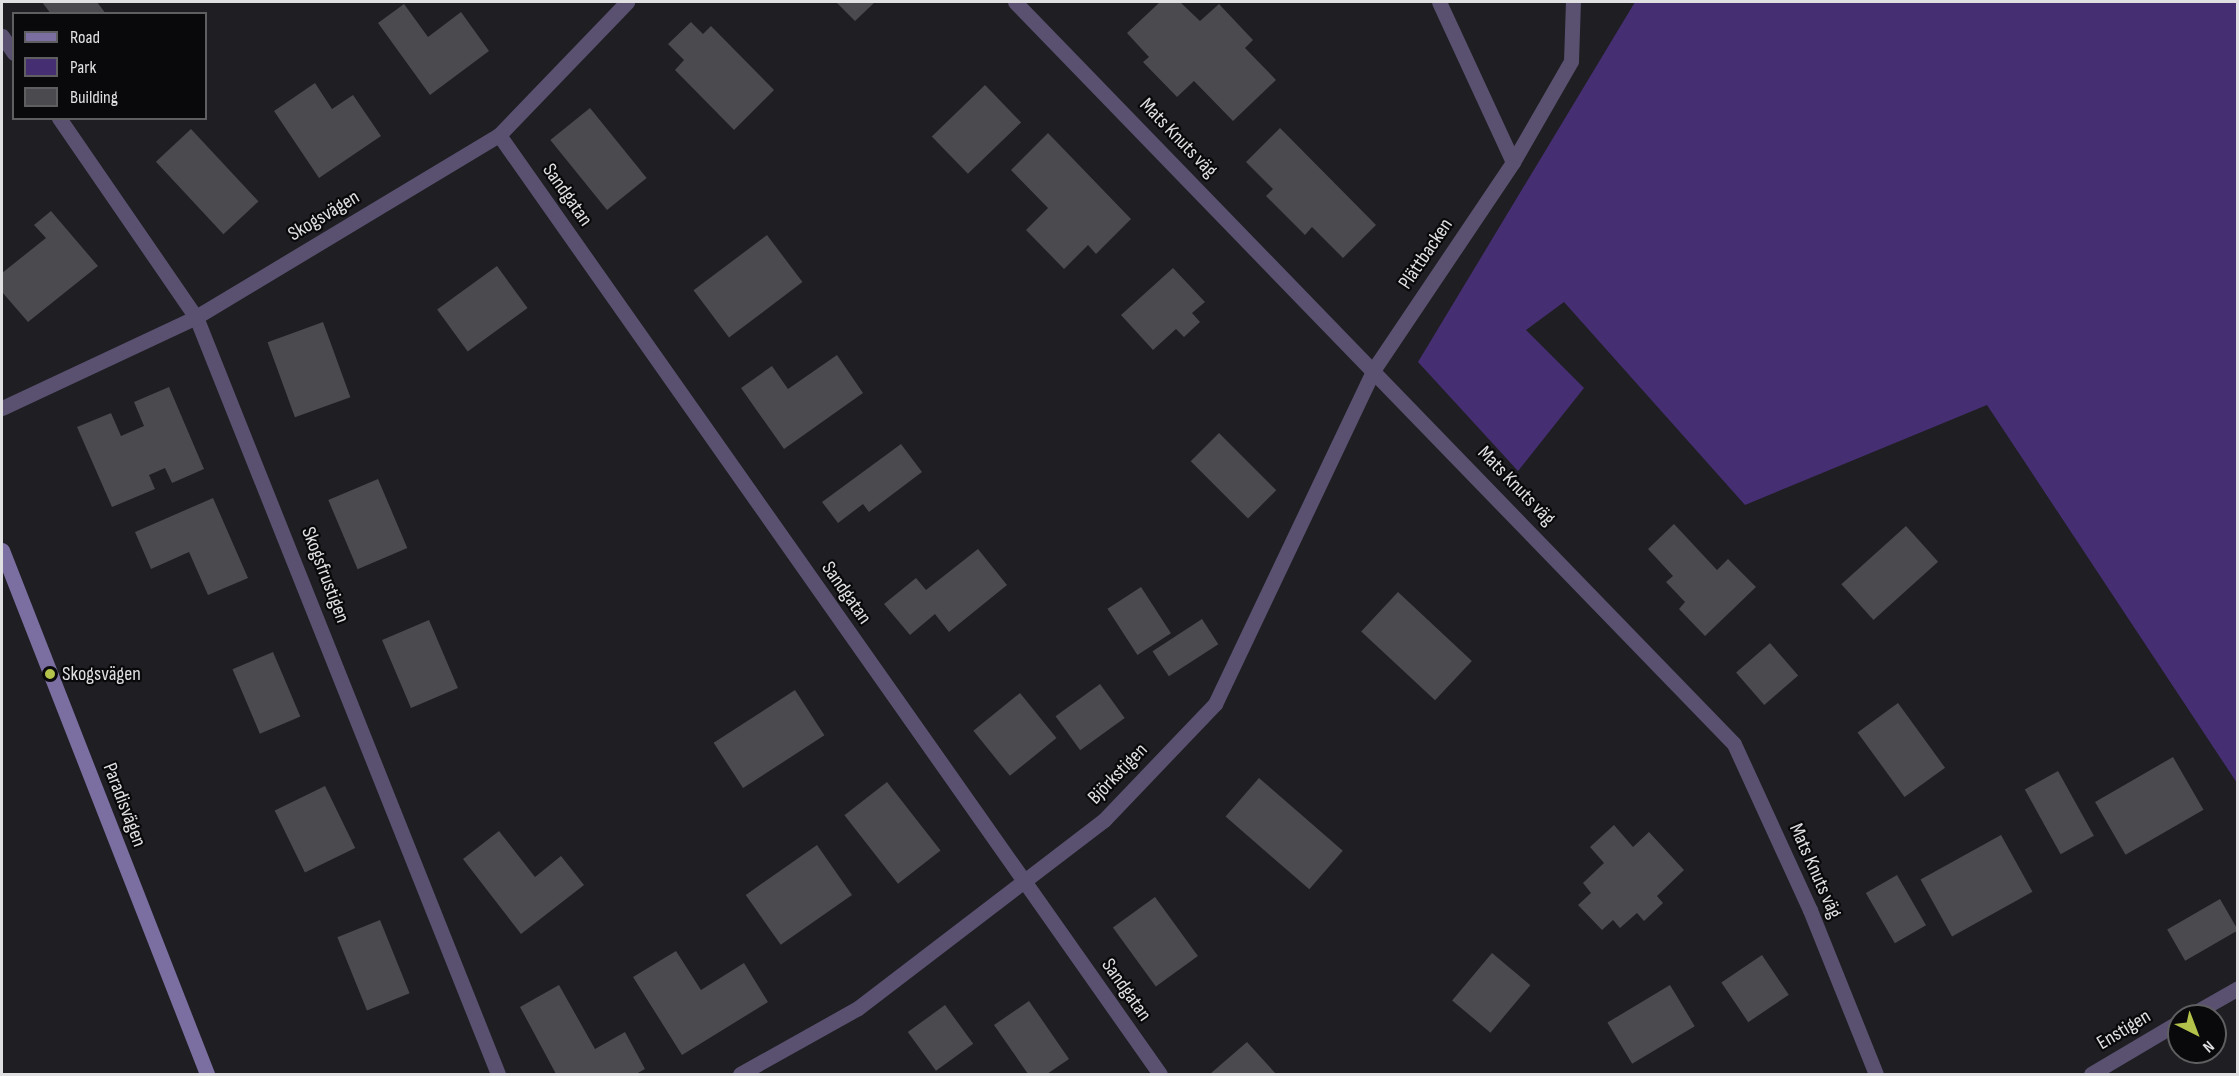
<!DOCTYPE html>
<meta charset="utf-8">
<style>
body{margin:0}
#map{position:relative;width:2239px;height:1076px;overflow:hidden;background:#1f1e22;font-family:"Sofia Sans Condensed",sans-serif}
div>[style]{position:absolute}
.green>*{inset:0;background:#452e71}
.building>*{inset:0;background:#4b4a4f;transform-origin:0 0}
.street>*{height:15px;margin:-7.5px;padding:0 7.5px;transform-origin:7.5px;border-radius:7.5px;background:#5a5171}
.secondary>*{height:15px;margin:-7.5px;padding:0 7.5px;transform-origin:7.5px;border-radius:7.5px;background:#7b6ea1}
.dots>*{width:16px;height:16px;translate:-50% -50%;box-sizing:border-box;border:3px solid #09080a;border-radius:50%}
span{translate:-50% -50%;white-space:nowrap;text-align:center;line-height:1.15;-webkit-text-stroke:4.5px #09080a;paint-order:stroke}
.street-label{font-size:20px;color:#e0dfe2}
.poi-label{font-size:20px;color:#e0dfe2}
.left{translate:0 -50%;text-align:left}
.frame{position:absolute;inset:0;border:3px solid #e0dfe2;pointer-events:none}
.legend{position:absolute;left:12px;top:12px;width:195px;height:108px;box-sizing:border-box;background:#09080a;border:2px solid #5f5e60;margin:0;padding:8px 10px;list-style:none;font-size:18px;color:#e0dfe2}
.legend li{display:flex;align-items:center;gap:12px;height:30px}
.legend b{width:30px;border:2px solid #5f5e60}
.north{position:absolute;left:2167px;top:1004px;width:60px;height:60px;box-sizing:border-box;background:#09080a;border:2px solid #5f5e60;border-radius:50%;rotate:138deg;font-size:16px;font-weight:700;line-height:24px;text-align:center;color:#e0dfe2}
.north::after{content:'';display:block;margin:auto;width:21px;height:27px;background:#b3c24b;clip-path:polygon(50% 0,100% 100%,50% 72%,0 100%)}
</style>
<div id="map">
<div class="green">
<i style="clip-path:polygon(1635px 2px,2237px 2px,2237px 783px,1987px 405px,1745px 505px,1564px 302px,1526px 330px,1584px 388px,1518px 471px,1418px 362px)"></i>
</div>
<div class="building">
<i style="clip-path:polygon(42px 2px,97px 2px,106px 14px,51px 14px)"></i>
<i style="clip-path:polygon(836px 2px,875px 2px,855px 21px)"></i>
<i style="clip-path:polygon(1160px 2px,1180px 2px,1200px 21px,1219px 4px,1253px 40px,1245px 48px,1276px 80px,1233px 121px,1194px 81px,1177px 97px,1143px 62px,1149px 57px,1127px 33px)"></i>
<i style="clip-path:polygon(404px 4px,428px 37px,461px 12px,489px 51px,430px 95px,378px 23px)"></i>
<i style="clip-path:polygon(691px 22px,703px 34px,711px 26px,774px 90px,734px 130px,675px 70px,684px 60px,668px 44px)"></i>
<i style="clip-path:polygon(315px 83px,332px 109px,353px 95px,381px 136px,319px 178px,274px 111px)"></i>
<i style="left:985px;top:85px;width:52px;height:74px;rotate:46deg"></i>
<i style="left:590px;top:108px;width:90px;height:51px;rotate:51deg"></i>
<i style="clip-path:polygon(1280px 128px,1376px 225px,1343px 258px,1312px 227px,1305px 235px,1266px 196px,1273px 189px,1246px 162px)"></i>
<i style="left:191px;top:129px;width:99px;height:48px;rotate:47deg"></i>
<i style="clip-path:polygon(1048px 133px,1131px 219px,1096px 254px,1088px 245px,1064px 269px,1026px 230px,1048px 208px,1011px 170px)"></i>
<i style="clip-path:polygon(51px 211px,98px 266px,28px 322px,2px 292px,2px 273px,46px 238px,34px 225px)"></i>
<i style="left:767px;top:235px;width:59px;height:92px;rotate:53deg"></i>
<i style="left:497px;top:266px;width:52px;height:74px;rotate:54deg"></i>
<i style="clip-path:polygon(1173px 268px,1205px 302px,1192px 313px,1200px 322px,1184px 337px,1176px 329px,1153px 350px,1121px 315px)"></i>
<i style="left:323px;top:322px;width:80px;height:59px;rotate:70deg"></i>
<i style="clip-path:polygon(837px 355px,863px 393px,784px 449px,741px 388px,772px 366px,788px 389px)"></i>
<i style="clip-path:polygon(169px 387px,204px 469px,172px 483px,165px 468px,149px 475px,155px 489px,112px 507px,77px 427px,111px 413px,121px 436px,144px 426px,134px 402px)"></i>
<i style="left:1219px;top:433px;width:81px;height:40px;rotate:45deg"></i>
<i style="clip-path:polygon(901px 444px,922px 472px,869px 512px,863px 504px,838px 523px,822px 502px)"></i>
<i style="left:378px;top:479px;width:75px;height:54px;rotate:67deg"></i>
<i style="clip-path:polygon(213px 498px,248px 578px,208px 595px,189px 552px,151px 569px,135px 532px)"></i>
<i style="clip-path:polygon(1674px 524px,1717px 570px,1728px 559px,1756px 587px,1705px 636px,1679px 609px,1685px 602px,1666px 582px,1673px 576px,1648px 549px)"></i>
<i style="left:1906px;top:526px;width:48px;height:87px;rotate:48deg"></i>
<i style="clip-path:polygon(978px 549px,1007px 585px,949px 632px,935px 614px,910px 635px,884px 604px,916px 578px,926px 590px)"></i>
<i style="left:1141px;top:587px;width:55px;height:40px;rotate:57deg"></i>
<i style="left:1398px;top:592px;width:101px;height:54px;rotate:43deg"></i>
<i style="left:1202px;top:619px;width:30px;height:59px;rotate:57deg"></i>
<i style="left:429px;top:620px;width:74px;height:51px;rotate:67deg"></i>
<i style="left:1770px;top:643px;width:43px;height:45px;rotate:49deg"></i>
<i style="left:273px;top:652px;width:70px;height:44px;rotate:67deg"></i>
<i style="left:1100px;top:684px;width:42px;height:55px;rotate:54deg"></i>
<i style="left:795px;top:690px;width:54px;height:97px;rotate:57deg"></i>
<i style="left:1020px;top:693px;width:58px;height:60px;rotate:51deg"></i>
<i style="left:1898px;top:703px;width:80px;height:50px;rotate:54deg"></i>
<i style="left:2173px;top:757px;width:61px;height:90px;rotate:60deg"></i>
<i style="left:2058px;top:771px;width:74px;height:38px;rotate:61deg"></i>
<i style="left:1259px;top:778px;width:111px;height:51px;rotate:41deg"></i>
<i style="left:887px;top:782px;width:87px;height:54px;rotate:52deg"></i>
<i style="left:325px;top:786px;width:69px;height:56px;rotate:64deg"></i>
<i style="clip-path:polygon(1614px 825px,1633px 847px,1649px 832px,1684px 870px,1657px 896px,1663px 903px,1644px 921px,1637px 913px,1620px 928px,1613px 920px,1602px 930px,1578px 905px,1591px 893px,1583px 883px,1604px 863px,1590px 847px)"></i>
<i style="clip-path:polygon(499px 831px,535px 877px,561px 856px,584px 885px,521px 934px,463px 859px)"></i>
<i style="left:2001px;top:835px;width:65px;height:92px;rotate:61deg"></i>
<i style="left:817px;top:845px;width:61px;height:87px;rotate:55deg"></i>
<i style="left:1897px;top:875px;width:58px;height:36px;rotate:60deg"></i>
<i style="left:1155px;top:897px;width:73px;height:52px;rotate:54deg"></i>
<i style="left:2220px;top:899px;width:36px;height:61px;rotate:60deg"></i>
<i style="left:380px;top:920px;width:79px;height:46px;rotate:68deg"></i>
<i style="clip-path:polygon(676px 951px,701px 990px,744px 963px,768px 1002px,682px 1055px,633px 977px)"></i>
<i style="left:1492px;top:953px;width:50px;height:62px;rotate:40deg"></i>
<i style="left:1762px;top:955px;width:48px;height:49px;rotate:56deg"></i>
<i style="clip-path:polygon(559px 985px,595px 1049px,625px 1032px,645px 1069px,636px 1074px,556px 1074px,520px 1007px)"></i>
<i style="left:1670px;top:985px;width:48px;height:73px;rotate:59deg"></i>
<i style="clip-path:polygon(1029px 1001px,1069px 1059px,1047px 1074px,1028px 1074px,994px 1025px)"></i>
<i style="left:945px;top:1005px;width:48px;height:46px;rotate:54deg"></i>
<i style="clip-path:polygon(1247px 1042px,1276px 1074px,1210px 1074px)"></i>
</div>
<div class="street">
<i style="left:1015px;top:2px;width:1033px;rotate:45.9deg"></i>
<i style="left:1734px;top:744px;width:183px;rotate:65.4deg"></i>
<i style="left:1810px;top:910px;width:177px;rotate:68.1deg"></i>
<i style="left:2px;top:36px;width:21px;rotate:55deg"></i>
<i style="left:59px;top:118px;width:242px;rotate:55.5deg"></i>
<i style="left:196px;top:317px;width:815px;rotate:68.25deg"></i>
<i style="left:499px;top:135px;width:1148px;rotate:54.86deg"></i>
<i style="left:1513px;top:162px;width:116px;rotate:-60.1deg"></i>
<i style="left:1571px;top:61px;width:59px;rotate:-88.1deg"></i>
<i style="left:2px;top:408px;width:214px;rotate:-25.1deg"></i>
<i style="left:196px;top:317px;width:353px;rotate:-31deg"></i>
<i style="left:499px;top:135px;width:185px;rotate:-46.1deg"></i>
<i style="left:2189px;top:1016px;width:56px;rotate:-29.7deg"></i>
<i style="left:740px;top:1074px;width:135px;rotate:-29.2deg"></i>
<i style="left:858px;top:1008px;width:310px;rotate:-37.4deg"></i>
<i style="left:1104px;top:820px;width:161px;rotate:-46.3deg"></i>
<i style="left:1215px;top:704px;width:371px;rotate:-64.6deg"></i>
<i style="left:1374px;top:369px;width:249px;rotate:-56.1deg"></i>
<i style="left:1513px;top:162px;width:176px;rotate:-114.8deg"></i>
<i style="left:2091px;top:1074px;width:102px;rotate:-30.6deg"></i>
</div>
<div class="secondary">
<i style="left:2px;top:550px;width:563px;rotate:68.63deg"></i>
</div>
<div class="dots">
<i style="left:50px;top:674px;background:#b3c24b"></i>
</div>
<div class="street-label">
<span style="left:1178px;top:138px;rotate:46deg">Mats Knuts väg</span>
<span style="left:567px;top:195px;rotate:55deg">Sandgatan</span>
<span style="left:324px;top:216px;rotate:-31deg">Skogsvägen</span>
<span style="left:1426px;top:254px;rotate:-56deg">Plättbacken</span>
<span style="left:1516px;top:486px;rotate:46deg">Mats Knuts väg</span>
<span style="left:325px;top:575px;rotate:69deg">Skogsfrustigen</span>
<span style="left:846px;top:593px;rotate:55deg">Sandgatan</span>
<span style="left:1118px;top:774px;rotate:-46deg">Björkstigen</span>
<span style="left:124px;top:805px;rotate:69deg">Paradisvägen</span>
<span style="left:1815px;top:871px;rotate:66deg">Mats Knuts väg</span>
<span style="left:1126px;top:990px;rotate:55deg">Sandgatan</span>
<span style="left:2124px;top:1030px;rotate:-31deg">Enstigen</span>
</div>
<div class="poi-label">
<span class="left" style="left:62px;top:674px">Skogsvägen</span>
</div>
<div class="frame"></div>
<ul class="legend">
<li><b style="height:8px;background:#7b6ea1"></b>Road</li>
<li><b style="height:16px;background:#452e71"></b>Park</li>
<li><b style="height:16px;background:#4b4a4f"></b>Building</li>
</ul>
<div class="north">N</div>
</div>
